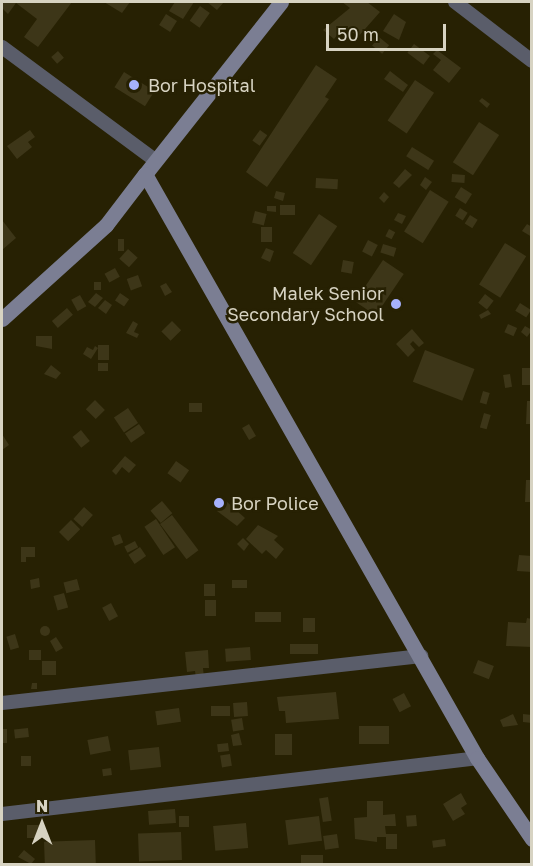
<!DOCTYPE html>
<style>
body{margin:0}
#map{position:relative;width:533px;height:866px;overflow:hidden;background:#272103;font-family:"Golos Text",sans-serif}
div>[style]{position:absolute}
.building>*{inset:0;background:#3d3618;transform-origin:0 0}
.round{border-radius:50%}
.street>*{height:14px;margin:-7px;padding:0 7px;transform-origin:7px;border-radius:7px;background:#5a5d6a}
.secondary>*{height:15px;margin:-7.5px;padding:0 7.5px;transform-origin:7.5px;border-radius:7.5px;background:#7b7e93}
.dots>*{width:16px;height:16px;translate:-50% -50%;box-sizing:border-box;border:3px solid #272103;border-radius:50%}
span{translate:-50% -50%;white-space:nowrap;text-align:center;line-height:1.15;-webkit-text-stroke:5px #272103;paint-order:stroke}
.poi-label{font-size:18px;color:#d7d3c2}
.left{translate:0 -50%;text-align:left}
.right{translate:-100% -50%;text-align:right}
.frame{position:absolute;inset:0;border:3px solid #d7d3c2;pointer-events:none}
.north{position:absolute;left:12px;top:794px;width:60px;height:60px;-webkit-text-stroke:4px #272103;paint-order:stroke;rotate:0deg;font-size:16px;font-weight:700;line-height:24px;text-align:center;color:#d7d3c2}
.north::after{content:'';display:block;margin:auto;width:21px;height:27px;background:#d7d3c2;clip-path:polygon(50% 0,100% 100%,50% 72%,0 100%)}
.scale{position:absolute;left:326px;top:24px;width:120px;height:27px;box-sizing:border-box;border:3px solid #d7d3c2;border-top:0;padding-left:8px;font-size:18px;line-height:21px;white-space:nowrap;color:#d7d3c2;-webkit-text-stroke:4px #272103;paint-order:stroke}
</style>
<div id="map">
<div class="building">
<i style="clip-path:polygon(2px 2px,72px 2px,38px 47px,24px 37px,37px 19px,16px 3px,8px 14px,2px 8px)"></i>
<i style="clip-path:polygon(104px 2px,130px 2px,122px 13px)"></i>
<i style="clip-path:polygon(175px 2px,194px 2px,183px 19px,169px 11px)"></i>
<i style="clip-path:polygon(207px 2px,224px 2px,217px 10px)"></i>
<i style="clip-path:polygon(342px 2px,367px 2px,380px 12px,358px 37px,345px 26px,334px 39px,323px 30px,350px 8px)"></i>
<i style="left:200px;top:6px;width:12px;height:18px;rotate:35deg"></i>
<i style="left:166px;top:14px;width:13px;height:13px;rotate:32deg"></i>
<i style="clip-path:polygon(394px 14px,406px 22px,399px 40px,383px 31px)"></i>
<i style="left:379px;top:37px;width:13px;height:11px;rotate:39deg"></i>
<i style="left:414px;top:44px;width:20px;height:11px;rotate:37deg"></i>
<i style="clip-path:polygon(437px 50px,461px 68px,449px 83px,433px 70px,441px 60px,433px 54px)"></i>
<i style="left:58px;top:51px;width:9px;height:9px;rotate:49deg"></i>
<i style="clip-path:polygon(316px 65px,337px 79px,325px 97px,329px 99px,267px 187px,246px 172px)"></i>
<i style="clip-path:polygon(390px 71px,408px 85px,403px 92px,384px 79px)"></i>
<i style="left:124px;top:72px;width:36px;height:18px;rotate:32deg"></i>
<i style="left:415px;top:80px;width:23px;height:49px;rotate:34deg"></i>
<i style="clip-path:polygon(482px 98px,490px 104px,487px 108px,479px 101px)"></i>
<i style="left:479px;top:122px;width:24px;height:48px;rotate:33deg"></i>
<i style="clip-path:polygon(30px 130px,35px 137px,28px 142px,32px 147px,17px 159px,7px 146px)"></i>
<i style="left:260px;top:130px;width:9px;height:13px;rotate:36deg"></i>
<i style="left:412px;top:147px;width:26px;height:11px;rotate:32deg"></i>
<i style="clip-path:polygon(405px 169px,412px 175px,399px 188px,393px 183px)"></i>
<i style="left:452px;top:174px;width:13px;height:8px;rotate:4deg"></i>
<i style="clip-path:polygon(425px 177px,432px 182px,426px 190px,420px 185px)"></i>
<i style="left:316px;top:178px;width:22px;height:10px;rotate:3deg"></i>
<i style="left:461px;top:187px;width:13px;height:12px;rotate:32deg"></i>
<i style="left:430px;top:190px;width:22px;height:49px;rotate:32deg"></i>
<i style="clip-path:polygon(276px 191px,285px 193px,283px 201px,274px 198px)"></i>
<i style="clip-path:polygon(384px 192px,389px 197px,384px 203px,379px 198px)"></i>
<i style="left:280px;top:205px;width:15px;height:10px"></i>
<i style="clip-path:polygon(267px 206px,276px 206px,276px 212px,267px 211px)"></i>
<i style="left:460px;top:208px;width:9px;height:9px;rotate:32deg"></i>
<i style="left:255px;top:211px;width:12px;height:12px;rotate:14deg"></i>
<i style="clip-path:polygon(398px 213px,406px 216px,402px 224px,394px 220px)"></i>
<i style="left:319px;top:214px;width:22px;height:47px;rotate:34deg"></i>
<i style="left:470px;top:215px;width:9px;height:10px;rotate:32deg"></i>
<i style="clip-path:polygon(2px 220px,16px 238px,2px 250px)"></i>
<i style="clip-path:polygon(527px 224px,532px 227px,532px 237px,522px 231px)"></i>
<i style="left:261px;top:227px;width:11px;height:15px"></i>
<i style="left:389px;top:229px;width:7px;height:8px;rotate:27deg"></i>
<i style="left:118px;top:239px;width:6px;height:12px"></i>
<i style="left:368px;top:240px;width:11px;height:13px;rotate:27deg"></i>
<i style="left:505px;top:243px;width:25px;height:49px;rotate:32deg"></i>
<i style="left:383px;top:244px;width:14px;height:9px;rotate:17deg"></i>
<i style="clip-path:polygon(266px 248px,274px 251px,270px 262px,261px 258px)"></i>
<i style="left:128px;top:249px;width:13px;height:13px;rotate:42deg"></i>
<i style="left:343px;top:260px;width:11px;height:12px;rotate:10deg"></i>
<i style="left:383px;top:260px;width:25px;height:50px;rotate:34deg"></i>
<i style="left:115px;top:268px;width:10px;height:12px;rotate:61deg"></i>
<i style="left:138px;top:275px;width:12px;height:12px;rotate:70deg"></i>
<i style="left:94px;top:282px;width:7px;height:8px"></i>
<i style="clip-path:polygon(166px 283px,172px 292px,165px 296px,160px 286px)"></i>
<i style="clip-path:polygon(96px 293px,103px 298px,95px 307px,88px 302px)"></i>
<i style="left:120px;top:293px;width:11px;height:9px;rotate:34deg"></i>
<i style="left:485px;top:294px;width:11px;height:11px;rotate:38deg"></i>
<i style="left:80px;top:295px;width:13px;height:10px;rotate:61deg"></i>
<i style="clip-path:polygon(105px 300px,112px 305px,106px 314px,98px 308px)"></i>
<i style="left:520px;top:303px;width:13px;height:9px;rotate:32deg"></i>
<i style="left:67px;top:308px;width:9px;height:20px;rotate:49deg"></i>
<i style="clip-path:polygon(488px 310px,491px 314px,481px 319px,479px 315px)"></i>
<i style="clip-path:polygon(133px 321px,138px 324px,134px 332px,139px 334px,137px 338px,126px 333px)"></i>
<i style="left:172px;top:321px;width:13px;height:15px;rotate:45deg"></i>
<i style="left:508px;top:324px;width:10px;height:9px;rotate:24deg"></i>
<i style="clip-path:polygon(525px 326px,532px 330px,527px 337px,521px 332px)"></i>
<i style="clip-path:polygon(412px 329px,424px 343px,419px 347px,413px 341px,410px 344px,415px 350px,408px 357px,396px 344px)"></i>
<i style="clip-path:polygon(36px 336px,52px 336px,52px 349px,36px 346px)"></i>
<i style="left:98px;top:345px;width:11px;height:15px"></i>
<i style="clip-path:polygon(95px 346px,98px 348px,91px 359px,83px 354px,87px 347px,93px 350px)"></i>
<i style="left:425px;top:350px;width:53px;height:34px;rotate:21deg"></i>
<i style="left:98px;top:363px;width:10px;height:8px"></i>
<i style="clip-path:polygon(51px 365px,61px 373px,56px 379px,44px 374px)"></i>
<i style="left:522px;top:368px;width:8px;height:17px"></i>
<i style="left:510px;top:374px;width:13px;height:7px;rotate:81deg"></i>
<i style="left:483px;top:391px;width:7px;height:12px;rotate:16deg"></i>
<i style="left:95px;top:400px;width:14px;height:13px;rotate:45deg"></i>
<i style="clip-path:polygon(527px 401px,532px 401px,532px 424px,526px 424px)"></i>
<i style="left:189px;top:403px;width:13px;height:9px"></i>
<i style="left:128px;top:408px;width:18px;height:17px;rotate:56deg"></i>
<i style="left:484px;top:413px;width:7px;height:15px;rotate:16deg"></i>
<i style="left:139px;top:424px;width:11px;height:17px;rotate:56deg"></i>
<i style="left:249px;top:424px;width:14px;height:8px;rotate:60deg"></i>
<i style="left:81px;top:430px;width:14px;height:11px;rotate:51deg"></i>
<i style="clip-path:polygon(2px 434px,9px 445px,2px 450px)"></i>
<i style="clip-path:polygon(125px 456px,136px 465px,129px 473px,122px 467px,116px 475px,112px 471px)"></i>
<i style="left:176px;top:461px;width:16px;height:15px;rotate:35deg"></i>
<i style="clip-path:polygon(526px 480px,532px 480px,532px 502px,525px 502px)"></i>
<i style="left:162px;top:501px;width:16px;height:15px;rotate:50deg"></i>
<i style="clip-path:polygon(226px 501px,245px 518px,237px 526px,217px 511px)"></i>
<i style="left:84px;top:507px;width:12px;height:16px;rotate:42deg"></i>
<i style="left:172px;top:515px;width:44px;height:15px;rotate:53deg"></i>
<i style="left:156px;top:519px;width:34px;height:14px;rotate:56deg"></i>
<i style="left:71px;top:520px;width:13px;height:17px;rotate:45deg"></i>
<i style="clip-path:polygon(258px 525px,278px 536px,274px 540px,284px 549px,276px 559px,266px 550px,262px 554px,246px 539px)"></i>
<i style="left:120px;top:534px;width:9px;height:9px;rotate:69deg"></i>
<i style="clip-path:polygon(243px 538px,249px 544px,244px 551px,237px 544px)"></i>
<i style="left:135px;top:541px;width:7px;height:12px;rotate:63deg"></i>
<i style="clip-path:polygon(21px 547px,35px 547px,35px 557px,26px 557px,26px 562px,21px 562px)"></i>
<i style="left:140px;top:547px;width:11px;height:14px;rotate:56deg"></i>
<i style="clip-path:polygon(519px 555px,532px 556px,532px 572px,517px 571px)"></i>
<i style="clip-path:polygon(39px 578px,40px 587px,31px 589px,30px 580px)"></i>
<i style="left:77px;top:579px;width:11px;height:14px;rotate:75deg"></i>
<i style="left:247px;top:580px;width:8px;height:15px;rotate:90deg"></i>
<i style="left:204px;top:584px;width:11px;height:12px"></i>
<i style="left:64px;top:593px;width:15px;height:11px;rotate:74deg"></i>
<i style="left:205px;top:600px;width:11px;height:16px"></i>
<i style="left:111px;top:603px;width:15px;height:10px;rotate:62deg"></i>
<i style="left:281px;top:612px;width:10px;height:26px;rotate:90deg"></i>
<i style="left:303px;top:618px;width:12px;height:14px"></i>
<i style="clip-path:polygon(527px 618px,532px 619px,532px 647px,506px 646px,508px 622px,526px 623px)"></i>
<i class="round" style="left:40px;top:626px;width:10px;height:10px"></i>
<i style="left:15px;top:634px;width:14px;height:9px;rotate:73deg"></i>
<i style="clip-path:polygon(56px 637px,63px 648px,56px 652px,50px 641px)"></i>
<i style="left:290px;top:644px;width:28px;height:10px"></i>
<i style="left:250px;top:647px;width:13px;height:25px;rotate:86deg"></i>
<i style="left:41px;top:650px;width:10px;height:12px;rotate:90deg"></i>
<i style="clip-path:polygon(208px 650px,209px 668px,203px 668px,204px 677px,196px 678px,195px 671px,187px 672px,185px 652px)"></i>
<i style="left:478px;top:660px;width:17px;height:14px;rotate:21deg"></i>
<i style="left:42px;top:661px;width:14px;height:14px"></i>
<i style="clip-path:polygon(32px 683px,37px 683px,37px 689px,31px 689px)"></i>
<i style="clip-path:polygon(336px 692px,339px 719px,286px 723px,285px 711px,279px 711px,277px 697px)"></i>
<i style="left:404px;top:693px;width:15px;height:13px;rotate:62deg"></i>
<i style="left:247px;top:702px;width:14px;height:14px;rotate:86deg"></i>
<i style="left:230px;top:706px;width:10px;height:19px;rotate:90deg"></i>
<i style="left:179px;top:708px;width:14px;height:24px;rotate:82deg"></i>
<i style="clip-path:polygon(513px 714px,518px 725px,503px 727px,500px 720px)"></i>
<i style="clip-path:polygon(523px 714px,532px 715px,532px 723px,523px 722px)"></i>
<i style="left:242px;top:718px;width:12px;height:11px;rotate:81deg"></i>
<i style="left:389px;top:726px;width:18px;height:30px;rotate:90deg"></i>
<i style="left:28px;top:728px;width:9px;height:14px;rotate:84deg"></i>
<i style="left:2px;top:729px;width:5px;height:14px"></i>
<i style="clip-path:polygon(239px 733px,242px 745px,233px 746px,231px 735px)"></i>
<i style="left:292px;top:734px;width:21px;height:17px;rotate:90deg"></i>
<i style="left:108px;top:736px;width:15px;height:21px;rotate:79deg"></i>
<i style="left:228px;top:743px;width:8px;height:11px;rotate:83deg"></i>
<i style="left:159px;top:747px;width:20px;height:31px;rotate:84deg"></i>
<i style="left:230px;top:754px;width:12px;height:10px;rotate:81deg"></i>
<i style="left:21px;top:756px;width:10px;height:10px"></i>
<i style="left:111px;top:768px;width:7px;height:9px;rotate:82deg"></i>
<i style="clip-path:polygon(461px 793px,467px 804px,461px 808px,465px 814px,453px 821px,443px 804px)"></i>
<i style="left:328px;top:797px;width:24px;height:9px;rotate:81deg"></i>
<i style="clip-path:polygon(367px 801px,383px 801px,383px 815px,395px 814px,396px 826px,385px 826px,386px 834px,397px 834px,397px 849px,386px 849px,386px 837px,377px 837px,377px 842px,355px 839px,354px 818px,367px 817px)"></i>
<i style="left:175px;top:809px;width:14px;height:27px;rotate:86deg"></i>
<i style="left:416px;top:815px;width:11px;height:10px;rotate:85deg"></i>
<i style="left:179px;top:816px;width:10px;height:11px"></i>
<i style="left:319px;top:816px;width:25px;height:34px;rotate:83deg"></i>
<i style="left:246px;top:823px;width:25px;height:33px;rotate:85deg"></i>
<i style="left:27px;top:825px;width:12px;height:13px"></i>
<i style="left:181px;top:832px;width:28px;height:43px;rotate:88deg"></i>
<i style="left:337px;top:834px;width:14px;height:14px;rotate:82deg"></i>
<i style="left:445px;top:839px;width:7px;height:13px;rotate:82deg"></i>
<i style="left:95px;top:840px;width:24px;height:51px;rotate:88deg"></i>
<i style="clip-path:polygon(24px 850px,35px 859px,31px 864px,18px 857px)"></i>
<i style="left:301px;top:855px;width:22px;height:9px"></i>
</div>
<div class="street">
<i style="left:455px;top:2px;width:97px;rotate:37.5deg"></i>
<i style="left:2px;top:47px;width:192px;rotate:36.5deg"></i>
<i style="left:2px;top:703px;width:422px;rotate:-6.4deg"></i>
<i style="left:2px;top:814px;width:478px;rotate:-6.7deg"></i>
</div>
<div class="secondary">
<i style="left:281px;top:2px;width:219px;rotate:128.3deg"></i>
<i style="left:145px;top:174px;width:672px;rotate:60.38deg"></i>
<i style="left:477px;top:758px;width:98px;rotate:55.8deg"></i>
<i style="left:2px;top:319px;width:140px;rotate:-42.1deg"></i>
<i style="left:106px;top:225px;width:64px;rotate:-52.6deg"></i>
</div>
<div class="dots">
<i style="left:134px;top:85px;background:#a6b1fc"></i>
<i style="left:396px;top:304px;background:#a6b1fc"></i>
<i style="left:219px;top:503px;background:#a6b1fc"></i>
</div>
<div class="poi-label">
<span class="left" style="left:148px;top:85px">Bor Hospital</span>
<span class="right" style="left:384px;top:304px">Malek Senior<br>Secondary School</span>
<span class="left" style="left:231px;top:503px">Bor Police</span>
</div>
<div class="frame"></div>
<div class="north">N</div>
<div class="scale">50 m</div>
</div>
